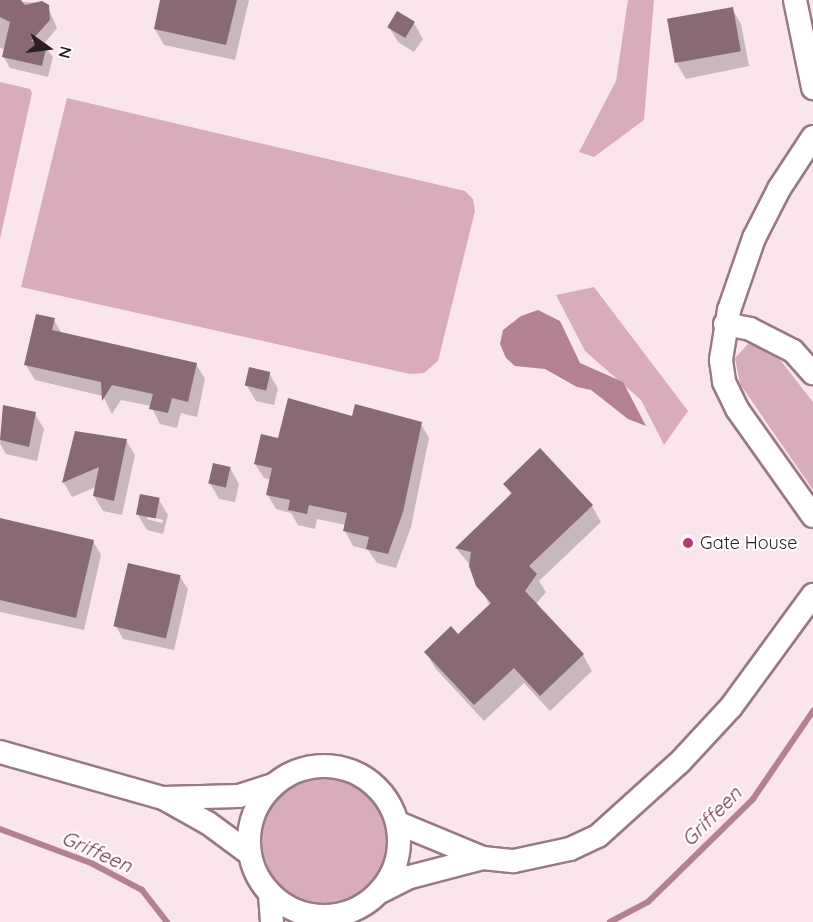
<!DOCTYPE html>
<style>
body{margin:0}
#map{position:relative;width:813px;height:922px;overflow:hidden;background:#fbe5ed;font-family:Quicksand,sans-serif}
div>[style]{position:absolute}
.green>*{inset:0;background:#d9acbd}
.round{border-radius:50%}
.water>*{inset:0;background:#b38094}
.shadow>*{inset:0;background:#0003}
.stream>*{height:6px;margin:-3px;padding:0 3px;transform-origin:3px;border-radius:3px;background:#b38094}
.building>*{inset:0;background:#886975;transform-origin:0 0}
.roads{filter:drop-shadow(2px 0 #987985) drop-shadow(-2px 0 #987985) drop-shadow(0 2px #987985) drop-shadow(0 -2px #987985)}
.minor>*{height:22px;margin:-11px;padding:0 11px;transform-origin:11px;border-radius:11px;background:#fff}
.minor>.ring{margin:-11px;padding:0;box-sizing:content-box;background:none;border:22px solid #fff;border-radius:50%}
.dots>*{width:16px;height:16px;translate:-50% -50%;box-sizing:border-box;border:3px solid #fff;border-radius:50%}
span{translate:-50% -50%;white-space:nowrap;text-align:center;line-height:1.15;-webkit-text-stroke:4.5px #fff;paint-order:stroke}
.poi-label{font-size:18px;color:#2b1f23}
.left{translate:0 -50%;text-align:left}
.water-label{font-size:20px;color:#73314f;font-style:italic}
.north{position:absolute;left:18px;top:18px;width:60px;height:60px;-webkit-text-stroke:4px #fff;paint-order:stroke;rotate:104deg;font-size:16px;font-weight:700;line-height:24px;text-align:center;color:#2b1f23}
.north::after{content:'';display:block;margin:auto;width:21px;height:27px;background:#2b1f23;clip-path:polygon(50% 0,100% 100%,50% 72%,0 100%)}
</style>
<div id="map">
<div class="green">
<i style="clip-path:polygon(628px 0,654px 0,644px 120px,594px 157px,579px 152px,616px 81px)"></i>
<i style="clip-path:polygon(0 82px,30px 89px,32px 93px,0 239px)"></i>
<i style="clip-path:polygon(67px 98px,465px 191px,473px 199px,475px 211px,438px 361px,424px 373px,410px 374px,21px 287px)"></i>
<i style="clip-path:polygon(594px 287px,688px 411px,664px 445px,641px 400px,585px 351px,556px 295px)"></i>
<i style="clip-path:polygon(748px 344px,762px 347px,781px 361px,813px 402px,813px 490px,740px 384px,735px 358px)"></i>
<i class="round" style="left:262px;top:777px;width:126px;height:126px"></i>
</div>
<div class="water">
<i style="clip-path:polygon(538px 310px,560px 321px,580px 363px,623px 382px,646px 426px,628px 419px,591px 390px,577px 387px,545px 369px,515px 366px,506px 358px,500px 344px,503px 330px,521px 316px)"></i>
</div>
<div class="shadow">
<i style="clip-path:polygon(162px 0,249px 0,235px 60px,164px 45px,155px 29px)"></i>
<i style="clip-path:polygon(0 1px,46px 3px,57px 28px,43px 45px,53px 57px,48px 77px,10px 68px,3px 56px,5px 49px,0 48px)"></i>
<i style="clip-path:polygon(732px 9px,741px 24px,749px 66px,686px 79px,677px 64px)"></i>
<i style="clip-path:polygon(414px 23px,423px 39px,414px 52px,398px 42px,389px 27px)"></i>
<i style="clip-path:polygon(54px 320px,62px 334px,196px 364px,205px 379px,197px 417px,181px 413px,177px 428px,160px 424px,151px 406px,121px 400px,112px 414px,103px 396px,35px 380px,26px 365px)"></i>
<i style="clip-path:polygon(269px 373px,278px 389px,274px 405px,256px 401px,247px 386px)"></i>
<i style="clip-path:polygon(4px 407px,35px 414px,44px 429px,37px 461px,6px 454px,0 444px)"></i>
<i style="clip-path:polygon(353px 418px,421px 424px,429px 438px,411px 527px,396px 568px,377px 563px,368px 550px,353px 546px,345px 531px,346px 525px,317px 519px,315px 529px,298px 525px,291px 513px,276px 509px,267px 494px,271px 480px,264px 478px,255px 464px,279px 439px)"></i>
<i style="clip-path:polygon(76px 433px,126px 440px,135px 455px,122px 515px,103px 511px,94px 496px,96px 487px,72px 497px,64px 483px)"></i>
<i style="clip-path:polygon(230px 468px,239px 484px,235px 502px,219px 499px,210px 483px)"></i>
<i style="clip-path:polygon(505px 484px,592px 506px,601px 522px,539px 581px,546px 592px,535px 605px,583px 655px,592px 671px,550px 711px,524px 683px,484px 721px,435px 668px,426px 652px,458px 636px,490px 606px,470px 565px,456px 548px,512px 496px)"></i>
<i style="clip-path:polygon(evenodd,159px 500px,168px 515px,163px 534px,147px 530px,138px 515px,159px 500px,147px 516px,163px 520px,162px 523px,147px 519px,147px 516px)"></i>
<i style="clip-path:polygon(0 520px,93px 541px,101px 555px,84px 630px,0 612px)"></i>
<i style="clip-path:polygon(180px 577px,188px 589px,174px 650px,123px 639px,116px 626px)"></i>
</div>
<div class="stream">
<i style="left:0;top:829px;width:97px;rotate:20.5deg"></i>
<i style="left:91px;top:863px;width:58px;rotate:27.9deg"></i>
<i style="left:142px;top:890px;width:41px;rotate:52deg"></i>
<i style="left:610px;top:922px;width:43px;rotate:-27.8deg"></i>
<i style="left:648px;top:902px;width:147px;rotate:-44.4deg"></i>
<i style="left:753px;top:799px;width:107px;rotate:-55.7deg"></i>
</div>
<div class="building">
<i style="clip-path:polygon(0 0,21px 0,25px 5px,42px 1px,49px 5px,50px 20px,31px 41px,47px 44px,42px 66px,2px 57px,10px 22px,0 17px)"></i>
<i style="clip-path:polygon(160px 0,237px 0,226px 45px,154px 29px)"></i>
<i style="left:733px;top:7px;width:45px;height:67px;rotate:80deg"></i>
<i style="left:397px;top:11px;width:21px;height:19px;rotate:31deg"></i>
<i style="clip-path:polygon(36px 314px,55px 318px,52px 330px,197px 363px,188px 402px,172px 398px,168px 413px,149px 409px,153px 394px,112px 385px,102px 401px,101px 382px,24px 365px)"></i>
<i style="left:249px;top:367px;width:22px;height:19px;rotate:13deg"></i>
<i style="clip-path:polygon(288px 398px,352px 416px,355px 404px,422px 422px,403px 512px,388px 554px,366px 549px,369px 537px,343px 531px,347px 513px,309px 505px,307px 514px,288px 510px,290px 500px,266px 495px,272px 468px,254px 464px,261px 434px,278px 438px)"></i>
<i style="clip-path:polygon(3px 405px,36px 412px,29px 447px,0 440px)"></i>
<i style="clip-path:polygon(75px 431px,127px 439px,114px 501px,93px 496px,99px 467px,62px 483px)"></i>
<i style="clip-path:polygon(540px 448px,593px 505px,529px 566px,537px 574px,525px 591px,584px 654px,540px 696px,514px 668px,474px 705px,424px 652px,451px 626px,458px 634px,491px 603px,476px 586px,469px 566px,471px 552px,455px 548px,512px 493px,503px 484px)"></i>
<i style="left:213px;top:463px;width:18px;height:21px;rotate:13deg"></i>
<i style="left:140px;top:494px;width:20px;height:21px;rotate:11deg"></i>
<i style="clip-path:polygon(0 518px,94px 540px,76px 618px,0 600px)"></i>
<i style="left:128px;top:563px;width:54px;height:65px;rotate:13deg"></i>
</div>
<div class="roads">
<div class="minor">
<i style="left:795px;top:0;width:90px;rotate:78.4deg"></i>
<i style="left:813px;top:137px;width:62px;rotate:123.2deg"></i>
<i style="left:779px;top:189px;width:55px;rotate:117deg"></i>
<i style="left:754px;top:238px;width:76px;rotate:109.1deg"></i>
<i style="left:729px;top:310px;width:51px;rotate:99.1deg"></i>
<i style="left:721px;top:360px;width:22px;rotate:82deg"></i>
<i style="left:724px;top:382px;width:30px;rotate:64deg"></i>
<i style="left:737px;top:409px;width:131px;rotate:54.6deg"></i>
<i style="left:725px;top:324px;width:25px;rotate:11deg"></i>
<i style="left:750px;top:329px;width:48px;rotate:27.1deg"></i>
<i style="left:793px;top:351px;width:30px;rotate:48deg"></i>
<i style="left:0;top:752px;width:169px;rotate:15.8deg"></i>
<i style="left:163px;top:798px;width:51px;rotate:29.1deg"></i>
<i style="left:208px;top:823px;width:52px;rotate:36.4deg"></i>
<i class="ring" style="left:249px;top:766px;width:128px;height:128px"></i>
<i style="left:163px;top:798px;width:76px;rotate:-1.5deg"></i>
<i style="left:239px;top:796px;width:36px;rotate:-18deg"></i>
<i style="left:398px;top:823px;width:92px;rotate:22.4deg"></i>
<i style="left:483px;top:858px;width:31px;rotate:6deg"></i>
<i style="left:514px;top:861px;width:57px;rotate:-12.1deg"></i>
<i style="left:570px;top:849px;width:31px;rotate:-25deg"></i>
<i style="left:598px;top:836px;width:110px;rotate:-42.1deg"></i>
<i style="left:680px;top:762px;width:75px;rotate:-47.2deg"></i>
<i style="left:731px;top:707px;width:139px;rotate:-53.8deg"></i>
<i style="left:382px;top:891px;width:31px;rotate:-27deg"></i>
<i style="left:410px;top:877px;width:75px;rotate:-14.6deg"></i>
<i style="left:270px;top:894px;width:28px;rotate:86deg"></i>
</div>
</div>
<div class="dots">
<i style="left:688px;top:543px;background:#bb3578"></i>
</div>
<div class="poi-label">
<span class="left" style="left:700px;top:543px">Gate House</span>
</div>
<div class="water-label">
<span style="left:711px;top:816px;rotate:-45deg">Griffeen</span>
<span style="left:97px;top:851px;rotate:24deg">Griffeen</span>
</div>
<div class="north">N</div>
</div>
